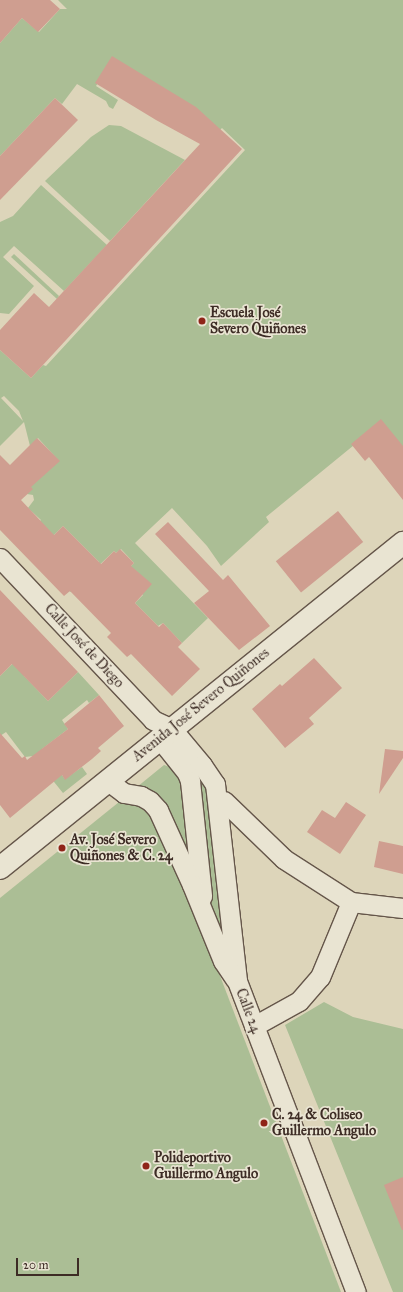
<!DOCTYPE html>
<meta charset="utf-8">
<style>
body{margin:0}
#map{position:relative;width:403px;height:1292px;overflow:hidden;background:#ddd5ba;font-family:"IM FELL Great Primer",serif}
div>[style]{position:absolute}
.green>*{inset:0;background:#abbe95}
.building>*{inset:0;background:#cf9e90;transform-origin:0 0}
.roads{filter:drop-shadow(1px 0 #65564a) drop-shadow(-1px 0 #65564a) drop-shadow(0 1px #65564a) drop-shadow(0 -1px #65564a)}
.street>*{height:19px;margin:-9.5px;padding:0 9.5px;transform-origin:9.5px;border-radius:9.5px;background:#e9e4d2}
.secondary>*{height:22px;margin:-11px;padding:0 11px;transform-origin:11px;border-radius:11px;background:#e9e4d2}
.dots>*{width:11px;height:11px;translate:-50% -50%;box-sizing:border-box;border:2px solid #e9e4d2;border-radius:50%}
span{translate:-50% -50%;white-space:nowrap;text-align:center;line-height:1.15;-webkit-text-stroke:3.5px #e9e4d2;paint-order:stroke}
.poi-label{font-size:14px;color:#3d2c25;font-weight:700}
.left{translate:0 -50%;text-align:left}
.street-label{font-size:14px;color:#3d2c25}
.scale{position:absolute;left:16px;top:1258px;width:63px;height:18px;box-sizing:border-box;border:2px solid #3d2c25;border-top:0;padding-left:5px;font-size:12px;line-height:14px;white-space:nowrap;color:#3d2c25;-webkit-text-stroke:3px #e9e4d2;paint-order:stroke}
</style>
<div id="map">
<div class="green">
<i style="clip-path:polygon(evenodd,58px 0,403px 0,403px 450px,381px 423px,266px 517px,269px 522px,221px 566px,207px 546px,172px 508px,135px 543px,208px 618px,182px 643px,163px 623px,158px 626px,135px 603px,143px 595px,128px 579px,130px 567px,134px 563px,121px 549px,116px 553px,114px 551px,71px 592px,69px 591px,99px 562px,63px 526px,33px 556px,35px 526px,41px 520px,28px 508px,34px 500px,33px 495px,27px 494px,27px 483px,59px 461px,38px 438px,30px 446px,24px 422px,0 446px,0 350px,31px 378px,43px 365px,46px 366px,245px 150px,222px 128px,213px 137px,113px 59px,96px 86px,118px 100px,113px 109px,109px 107px,106px 101px,77px 84px,62px 104px,55px 98px,0 156px,0 43px,22px 18px,39px 32px,60px 9px,67px 9px,58px 0,4px 396px,19px 411px,23px 421px,1px 398px,4px 396px)"></i>
<i style="clip-path:polygon(109px 125px,121px 126px,185px 160px,110px 241px,45px 181px,91px 137px)"></i>
<i style="clip-path:polygon(41px 185px,107px 245px,64px 291px,14px 246px,3px 257px,34px 286px,9px 314px,0 313px,0 222px,13px 216px)"></i>
<i style="clip-path:polygon(14px 254px,59px 296px,57px 299px,11px 257px)"></i>
<i style="clip-path:polygon(42px 635px,24px 676px,48px 701px,78px 672px,99px 695px,89px 703px,87px 700px,62px 720px,68px 729px,42px 749px,65px 779px,82px 767px,87px 774px,63px 793px,33px 756px,25px 757px,6px 732px,0 736px,0 676px)"></i>
<i style="clip-path:polygon(164px 765px,170px 767px,184px 785px,193px 865px,170px 811px,164px 802px,137px 787px)"></i>
<i style="clip-path:polygon(202px 780px,205px 780px,227px 944px,213px 918px,209px 898px,199px 784px)"></i>
<i style="clip-path:polygon(126px 801px,132px 802px,150px 809px,178px 866px,341px 1292px,0 1292px,0 898px,119px 802px)"></i>
<i style="clip-path:polygon(324px 1002px,353px 1017px,403px 1029px,403px 1292px,393px 1292px,285px 1025px)"></i>
</div>
<div class="building">
<i style="clip-path:polygon(0 0,50px 0,60px 9px,38px 32px,22px 18px,0 43px)"></i>
<i style="clip-path:polygon(112px 56px,196px 107px,242px 149px,31px 378px,0 350px,0 330px,34px 293px,49px 307px,200px 144px,156px 120px,95px 83px)"></i>
<i style="clip-path:polygon(55px 98px,78px 120px,0 200px,0 156px)"></i>
<i style="clip-path:polygon(381px 419px,403px 446px,403px 500px,369px 457px,365px 461px,351px 444px)"></i>
<i style="clip-path:polygon(37px 438px,60px 461px,31px 487px,33px 489px,21px 500px,54px 535px,63px 526px,101px 564px,114px 551px,116px 553px,120px 549px,134px 563px,131px 566px,152px 584px,135px 603px,159px 627px,163px 623px,182px 643px,178px 647px,200px 669px,172px 696px,131px 654px,127px 657px,107px 637px,111px 633px,70px 591px,64px 596px,0 530px,0 455px,10px 465px)"></i>
<i style="left:338px;top:511px;width:40px;height:80px;rotate:51deg"></i>
<i style="clip-path:polygon(168px 522px,223px 580px,228px 575px,270px 626px,239px 650px,194px 603px,209px 591px,155px 534px)"></i>
<i style="clip-path:polygon(0 590px,78px 672px,48px 701px,12px 664px,0 676px)"></i>
<i style="clip-path:polygon(314px 658px,342px 688px,309px 718px,314px 724px,285px 748px,252px 709px,280px 684px,282px 686px)"></i>
<i style="clip-path:polygon(99px 695px,124px 726px,98px 748px,101px 751px,92px 759px,65px 780px,62px 775px,10px 818px,0 805px,0 733px,22px 758px,25px 756px,27px 760px,68px 729px,64px 724px)"></i>
<i style="clip-path:polygon(385px 749px,403px 751px,403px 758px,379px 794px)"></i>
<i style="clip-path:polygon(346px 802px,366px 815px,340px 854px,307px 832px,322px 810px,335px 818px)"></i>
<i style="clip-path:polygon(379px 841px,403px 846px,403px 874px,374px 867px)"></i>
<i style="clip-path:polygon(403px 1177px,403px 1230px,402px 1230px,384px 1185px)"></i>
</div>
<div class="roads">
<div class="street">
<i style="left:0;top:558px;width:223px;rotate:46.6deg"></i>
<i style="left:153px;top:720px;width:21px;rotate:25deg"></i>
<i style="left:172px;top:729px;width:47px;rotate:50.2deg"></i>
<i style="left:202px;top:765px;width:23px;rotate:56deg"></i>
<i style="left:215px;top:784px;width:198px;rotate:83.6deg"></i>
<i style="left:237px;top:981px;width:333px;rotate:69.1deg"></i>
<i style="left:160px;top:739px;width:43px;rotate:51.5deg"></i>
<i style="left:187px;top:773px;width:9px;rotate:69deg"></i>
<i style="left:190px;top:781px;width:116px;rotate:84deg"></i>
<i style="left:108px;top:781px;width:20px;rotate:37deg"></i>
<i style="left:124px;top:793px;width:17px;rotate:10deg"></i>
<i style="left:141px;top:796px;width:10px;rotate:29deg"></i>
<i style="left:150px;top:801px;width:12px;rotate:48deg"></i>
<i style="left:158px;top:810px;width:82px;rotate:65.6deg"></i>
<i style="left:192px;top:885px;width:82px;rotate:67.8deg"></i>
<i style="left:223px;top:961px;width:22px;rotate:56deg"></i>
<i style="left:224px;top:801px;width:83px;rotate:44deg"></i>
<i style="left:284px;top:859px;width:80px;rotate:32.7deg"></i>
<i style="left:351px;top:902px;width:52px;rotate:6.6deg"></i>
<i style="left:254px;top:1026px;width:51px;rotate:-29.1deg"></i>
<i style="left:299px;top:1001px;width:32px;rotate:-49deg"></i>
<i style="left:320px;top:977px;width:81px;rotate:-67.5deg"></i>
</div>
<div class="secondary">
<i style="left:0;top:868px;width:518px;rotate:-38.88deg"></i>
</div>
</div>
<div class="dots">
<i style="left:202px;top:321px;background:#8f2418"></i>
<i style="left:62px;top:848px;background:#8f2418"></i>
<i style="left:264px;top:1123px;background:#8f2418"></i>
<i style="left:146px;top:1166px;background:#8f2418"></i>
</div>
<div class="poi-label">
<span class="left" style="left:210px;top:321px">Escuela José<br>Severo Quiñones</span>
<span class="left" style="left:70px;top:848px">Av. José Severo<br>Quiñones &amp; C. 24</span>
<span class="left" style="left:272px;top:1123px">C. 24 &amp; Coliseo<br>Guillermo Angulo</span>
<span class="left" style="left:154px;top:1166px">Polideportivo<br>Guillermo Angulo</span>
</div>
<div class="street-label">
<span style="left:84px;top:646px;rotate:47deg">Calle José de Diego</span>
<span style="left:201px;top:705px;rotate:-39deg">Avenida José Severo Quiñones</span>
<span style="left:248px;top:1011px;rotate:69deg">Calle 24</span>
</div>
<div class="scale">20 m</div>
</div>
